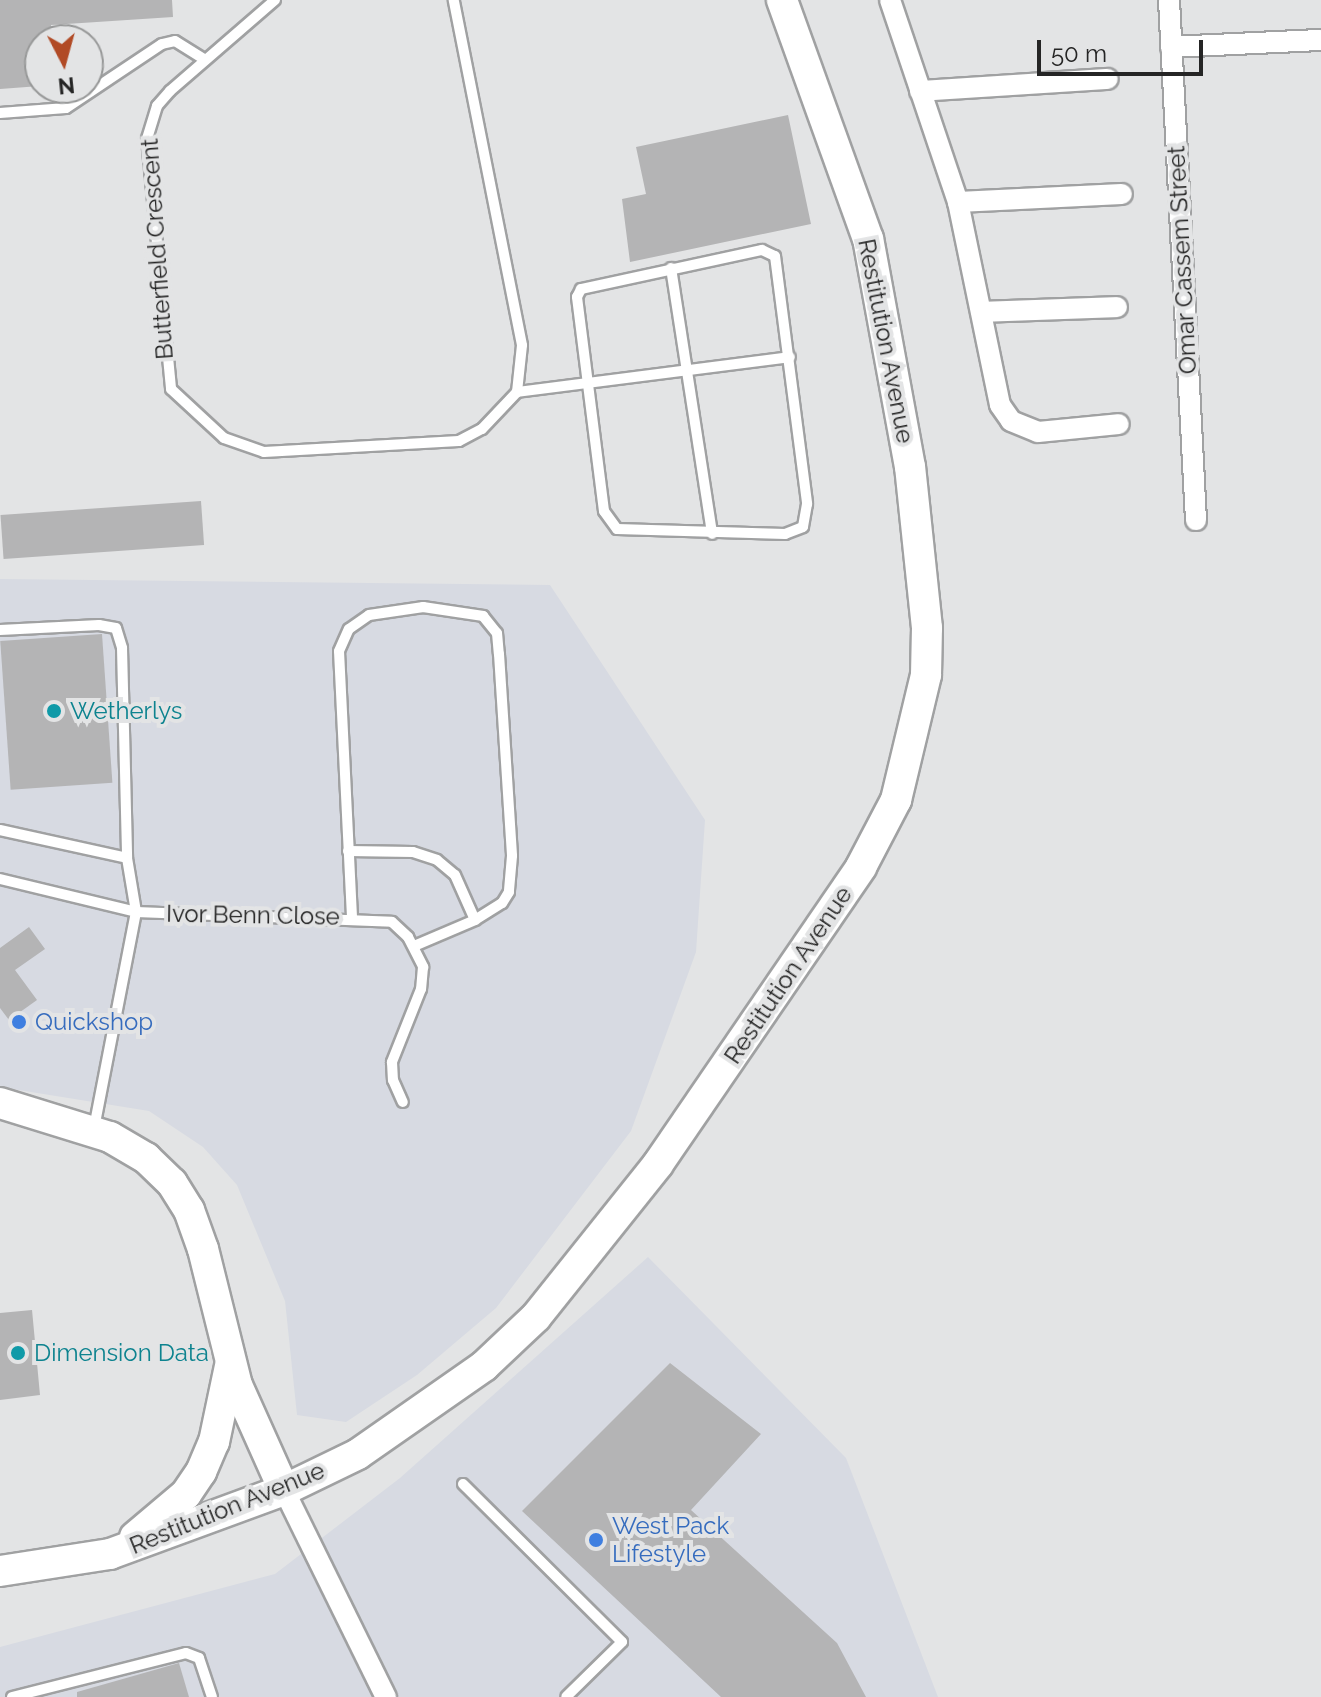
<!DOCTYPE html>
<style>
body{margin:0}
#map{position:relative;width:1321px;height:1697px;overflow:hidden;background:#e3e4e5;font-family:Raleway,sans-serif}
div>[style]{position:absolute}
.built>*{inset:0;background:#d7dae2}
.building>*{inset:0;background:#b4b4b5;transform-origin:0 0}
.roads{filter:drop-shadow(2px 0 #a0a1a2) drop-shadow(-2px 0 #a0a1a2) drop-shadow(0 2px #a0a1a2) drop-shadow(0 -2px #a0a1a2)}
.lane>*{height:10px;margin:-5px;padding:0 5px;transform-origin:5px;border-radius:5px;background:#fff}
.street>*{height:20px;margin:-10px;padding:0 10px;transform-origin:10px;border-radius:10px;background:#fff}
.secondary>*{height:30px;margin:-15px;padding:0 15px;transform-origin:15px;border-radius:15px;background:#fff}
.dots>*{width:22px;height:22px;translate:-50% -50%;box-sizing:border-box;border:4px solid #e3e4e5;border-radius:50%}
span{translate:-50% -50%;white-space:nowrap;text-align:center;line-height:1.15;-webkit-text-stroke:8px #e3e4e5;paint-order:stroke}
.street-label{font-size:24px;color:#252525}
.culture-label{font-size:24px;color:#0d838f}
.left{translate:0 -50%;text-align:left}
.shop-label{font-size:24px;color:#366cbe}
.north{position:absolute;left:24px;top:24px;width:80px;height:80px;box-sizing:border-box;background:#e3e4e5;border:2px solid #979898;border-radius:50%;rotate:174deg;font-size:22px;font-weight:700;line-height:32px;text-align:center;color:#252525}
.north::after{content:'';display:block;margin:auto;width:28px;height:36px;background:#b14a25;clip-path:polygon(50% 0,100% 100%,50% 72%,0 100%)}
.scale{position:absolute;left:1037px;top:40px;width:166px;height:36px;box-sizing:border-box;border:4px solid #252525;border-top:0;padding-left:10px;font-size:24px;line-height:28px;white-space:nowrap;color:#252525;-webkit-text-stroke:6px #e3e4e5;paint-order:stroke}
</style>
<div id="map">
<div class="built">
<i style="clip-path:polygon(0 579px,550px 585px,705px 820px,696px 952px,631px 1131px,496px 1308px,417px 1375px,346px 1422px,297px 1415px,285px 1301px,237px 1185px,203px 1147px,149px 1111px,0 1087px)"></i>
<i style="clip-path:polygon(648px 1257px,846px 1458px,938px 1697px,0 1697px,0 1647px,275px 1574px,400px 1478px)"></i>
</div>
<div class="building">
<i style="clip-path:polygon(0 0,172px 0,173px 17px,51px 25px,52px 40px,40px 40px,40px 86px,0 89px)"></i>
<i style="clip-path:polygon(788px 115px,811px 224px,630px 262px,622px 199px,646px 194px,636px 147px)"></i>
<i style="left:201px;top:501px;width:44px;height:201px;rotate:86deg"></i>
<i style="left:102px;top:634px;width:149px;height:102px;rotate:86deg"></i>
<i style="clip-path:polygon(29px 927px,45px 949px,15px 970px,37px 1000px,9px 1020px,0 1008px,0 948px)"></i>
<i style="clip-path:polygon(32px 1310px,40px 1395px,0 1400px,0 1313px)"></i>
<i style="clip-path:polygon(670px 1363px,761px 1434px,691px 1510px,837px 1643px,866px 1697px,721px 1697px,522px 1511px)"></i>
<i style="clip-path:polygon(179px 1663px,189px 1697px,77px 1697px,77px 1692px)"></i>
</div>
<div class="roads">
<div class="lane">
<i style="left:275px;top:0;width:139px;rotate:139.1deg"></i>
<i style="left:170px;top:91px;width:20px;rotate:131deg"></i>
<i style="left:157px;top:106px;width:34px;rotate:107deg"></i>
<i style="left:147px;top:139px;width:251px;rotate:84.5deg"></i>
<i style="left:171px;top:389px;width:72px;rotate:42.8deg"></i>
<i style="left:224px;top:438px;width:42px;rotate:19.3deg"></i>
<i style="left:264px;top:452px;width:195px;rotate:-3.2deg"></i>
<i style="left:459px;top:441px;width:26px;rotate:-28deg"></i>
<i style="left:482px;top:429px;width:51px;rotate:-46.6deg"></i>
<i style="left:517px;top:392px;width:47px;rotate:-83.9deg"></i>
<i style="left:522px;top:345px;width:352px;rotate:-101.2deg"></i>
<i style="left:0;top:113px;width:66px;rotate:-4.3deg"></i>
<i style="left:66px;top:108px;width:115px;rotate:-33.7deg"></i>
<i style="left:162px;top:44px;width:13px;rotate:-13deg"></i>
<i style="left:175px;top:41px;width:34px;rotate:32deg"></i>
<i style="left:762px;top:250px;width:14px;rotate:25deg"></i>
<i style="left:775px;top:256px;width:250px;rotate:82.6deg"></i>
<i style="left:807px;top:504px;width:23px;rotate:100deg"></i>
<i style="left:803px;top:527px;width:19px;rotate:159deg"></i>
<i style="left:785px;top:534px;width:168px;rotate:-178.3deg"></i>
<i style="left:617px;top:529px;width:22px;rotate:-126deg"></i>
<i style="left:604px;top:511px;width:216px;rotate:-97.2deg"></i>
<i style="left:577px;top:297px;width:9px;rotate:-63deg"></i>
<i style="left:581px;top:289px;width:185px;rotate:-12.2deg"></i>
<i style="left:671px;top:268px;width:269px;rotate:81.2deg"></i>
<i style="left:517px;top:392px;width:275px;rotate:-7.3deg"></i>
<i style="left:0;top:630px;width:99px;rotate:-2.9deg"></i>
<i style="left:99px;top:625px;width:17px;rotate:10deg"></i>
<i style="left:116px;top:628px;width:21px;rotate:73deg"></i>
<i style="left:122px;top:648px;width:210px;rotate:88.6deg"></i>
<i style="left:127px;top:858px;width:55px;rotate:80.5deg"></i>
<i style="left:136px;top:912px;width:221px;rotate:101deg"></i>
<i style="left:0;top:830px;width:130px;rotate:12.4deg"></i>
<i style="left:348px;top:851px;width:65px;rotate:0.9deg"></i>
<i style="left:413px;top:852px;width:25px;rotate:18deg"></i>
<i style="left:437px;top:860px;width:23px;rotate:40deg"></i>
<i style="left:455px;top:875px;width:49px;rotate:66deg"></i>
<i style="left:0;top:879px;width:140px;rotate:13.6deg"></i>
<i style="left:136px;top:912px;width:256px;rotate:2.2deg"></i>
<i style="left:392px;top:922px;width:22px;rotate:43deg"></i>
<i style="left:408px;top:937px;width:34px;rotate:63deg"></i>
<i style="left:423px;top:967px;width:22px;rotate:95deg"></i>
<i style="left:421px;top:989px;width:79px;rotate:111.7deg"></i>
<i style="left:392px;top:1062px;width:18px;rotate:87deg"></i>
<i style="left:393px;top:1080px;width:24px;rotate:66deg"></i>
<i style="left:352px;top:917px;width:266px;rotate:-92.8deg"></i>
<i style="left:339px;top:651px;width:24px;rotate:-66deg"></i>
<i style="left:349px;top:629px;width:24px;rotate:-35deg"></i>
<i style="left:369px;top:615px;width:55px;rotate:-8.4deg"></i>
<i style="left:423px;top:607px;width:61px;rotate:8.5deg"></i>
<i style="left:483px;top:616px;width:22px;rotate:51deg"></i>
<i style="left:497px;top:633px;width:21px;rotate:85deg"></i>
<i style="left:499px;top:654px;width:202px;rotate:86.3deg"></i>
<i style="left:512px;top:856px;width:36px;rotate:95deg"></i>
<i style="left:509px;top:892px;width:13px;rotate:122deg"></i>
<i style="left:502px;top:903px;width:32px;rotate:148deg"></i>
<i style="left:475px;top:920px;width:66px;rotate:156.9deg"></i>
<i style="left:463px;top:1484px;width:224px;rotate:44.8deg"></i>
<i style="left:622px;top:1642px;width:78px;rotate:135.5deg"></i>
<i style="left:12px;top:1697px;width:179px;rotate:-14.2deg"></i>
<i style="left:186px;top:1653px;width:14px;rotate:21deg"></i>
<i style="left:199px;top:1658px;width:41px;rotate:71.6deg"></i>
</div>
<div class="street">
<i style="left:890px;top:0;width:213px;rotate:71.4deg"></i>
<i style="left:958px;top:202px;width:207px;rotate:78.3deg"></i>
<i style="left:1000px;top:405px;width:19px;rotate:55deg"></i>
<i style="left:1011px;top:421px;width:29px;rotate:22deg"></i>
<i style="left:1038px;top:432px;width:81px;rotate:-5.6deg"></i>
<i style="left:1169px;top:0;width:521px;rotate:87.03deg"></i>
<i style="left:1171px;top:47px;width:150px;rotate:-2.7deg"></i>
<i style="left:920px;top:91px;width:188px;rotate:-3.7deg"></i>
<i style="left:958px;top:202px;width:164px;rotate:-2.8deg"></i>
<i style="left:982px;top:312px;width:135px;rotate:-2.1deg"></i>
<i style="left:284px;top:1490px;width:231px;rotate:63.8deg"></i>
</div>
<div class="secondary">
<i style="left:0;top:1103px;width:115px;rotate:17.2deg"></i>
<i style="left:110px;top:1137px;width:42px;rotate:30.3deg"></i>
<i style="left:146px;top:1158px;width:36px;rotate:44deg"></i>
<i style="left:172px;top:1183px;width:32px;rotate:58deg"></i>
<i style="left:189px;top:1210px;width:41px;rotate:70.3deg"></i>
<i style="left:203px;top:1249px;width:140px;rotate:76deg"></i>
<i style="left:237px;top:1385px;width:115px;rotate:65.9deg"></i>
<i style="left:135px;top:1537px;width:67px;rotate:-40.1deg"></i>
<i style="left:186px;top:1494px;width:27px;rotate:-56deg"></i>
<i style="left:201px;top:1472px;width:33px;rotate:-67deg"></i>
<i style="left:214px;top:1442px;width:78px;rotate:-78.1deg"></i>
<i style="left:0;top:1571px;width:111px;rotate:-8.8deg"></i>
<i style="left:110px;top:1554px;width:185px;rotate:-20.2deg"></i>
<i style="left:284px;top:1490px;width:82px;rotate:-25.9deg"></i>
<i style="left:358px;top:1454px;width:154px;rotate:-34.9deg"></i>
<i style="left:484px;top:1366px;width:71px;rotate:-43.3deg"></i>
<i style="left:536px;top:1317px;width:196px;rotate:-51.4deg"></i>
<i style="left:658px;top:1164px;width:360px;rotate:-55.6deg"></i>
<i style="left:861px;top:867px;width:76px;rotate:-62.4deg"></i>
<i style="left:896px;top:800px;width:129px;rotate:-76.5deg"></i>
<i style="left:926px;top:675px;width:47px;rotate:-88.8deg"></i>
<i style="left:927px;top:628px;width:162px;rotate:-96deg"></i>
<i style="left:910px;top:467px;width:232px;rotate:-100.4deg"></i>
<i style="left:868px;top:239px;width:254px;rotate:-109.8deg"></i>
</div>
</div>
<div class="dots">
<i style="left:54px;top:711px;background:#0f9aa8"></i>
<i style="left:19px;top:1022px;background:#3f7fe0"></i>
<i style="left:18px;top:1353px;background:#0f9aa8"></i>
<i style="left:596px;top:1540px;background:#3f7fe0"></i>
</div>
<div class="street-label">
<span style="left:157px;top:249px;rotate:-94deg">Butterfield Crescent</span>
<span style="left:1182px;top:260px;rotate:-93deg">Omar Cassem Street</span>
<span style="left:886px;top:341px;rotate:79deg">Restitution Avenue</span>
<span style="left:253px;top:915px;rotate:1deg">Ivor Benn Close</span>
<span style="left:788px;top:975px;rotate:-56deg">Restitution Avenue</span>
<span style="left:227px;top:1508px;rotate:-22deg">Restitution Avenue</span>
</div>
<div class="culture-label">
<span class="left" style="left:70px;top:711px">Wetherlys</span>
<span class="left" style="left:34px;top:1353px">Dimension Data</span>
</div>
<div class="shop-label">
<span class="left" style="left:35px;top:1022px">Quickshop</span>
<span class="left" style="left:612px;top:1540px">West Pack<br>Lifestyle</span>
</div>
<div class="north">N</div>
<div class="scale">50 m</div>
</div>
